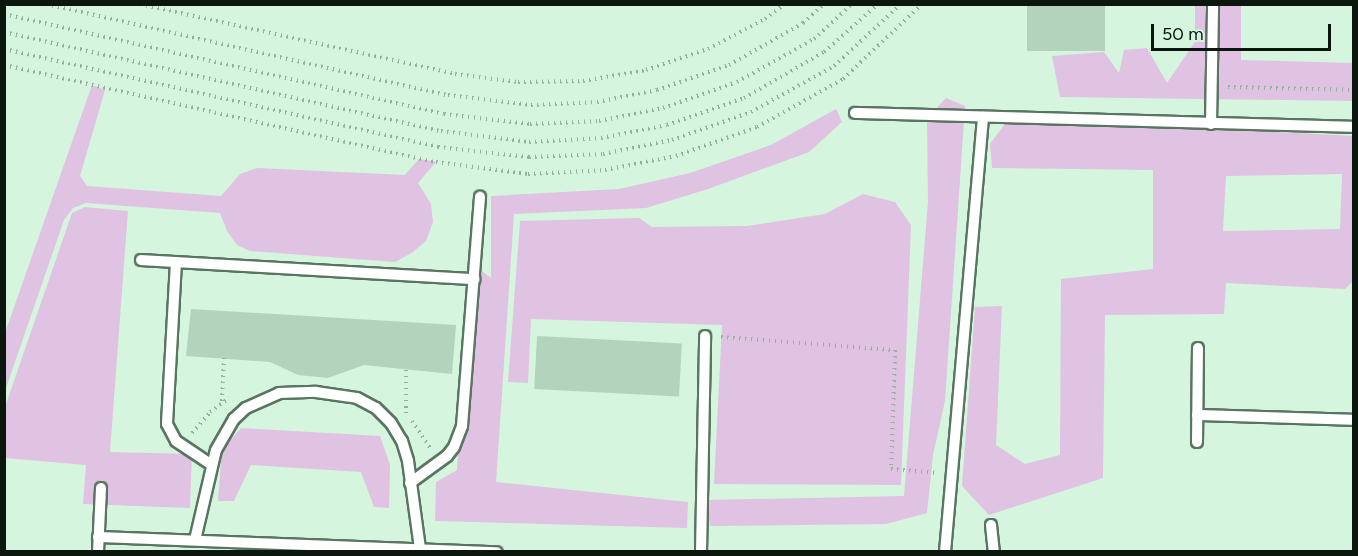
<!DOCTYPE html>
<style>
body{margin:0}
#map{position:relative;width:1358px;height:556px;overflow:hidden;background:#d5f5de;font-family:Figtree,sans-serif}
div>[style]{position:absolute}
.green>*{inset:0;background:#e0c2e3}
.building>*{inset:0;background:#b4d3bd;transform-origin:0 0}
.path>*{height:4px;margin-top:-2px;transform-origin:0;background:repeating-linear-gradient(90deg,#96b09e 0 1.5px,transparent 0 6px)}
.roads{filter:drop-shadow(2px 0 #597561) drop-shadow(-2px 0 #597561) drop-shadow(0 2px #597561) drop-shadow(0 -2px #597561)}
.lane>*{height:10px;margin:-5px;padding:0 5px;transform-origin:5px;border-radius:5px;background:#fff}
span{translate:-50% -50%;white-space:nowrap;text-align:center;line-height:1.15;-webkit-text-stroke:6px #d5f5de;paint-order:stroke}
.frame{position:absolute;inset:0;border:6px solid #0b160f;pointer-events:none}
.scale{position:absolute;left:1151px;top:24px;width:180px;height:27px;box-sizing:border-box;border:3px solid #0b160f;border-top:0;padding-left:8px;font-size:18px;line-height:21px;white-space:nowrap;color:#0b160f;-webkit-text-stroke:4px #d5f5de;paint-order:stroke}
</style>
<div id="map">
<div class="green">
<i style="clip-path:polygon(1195px 5px,1241px 5px,1241px 60px,1353px 63px,1353px 101px,1060px 97px,1052px 56px,1104px 52px,1119px 73px,1124px 50px,1147px 48px,1167px 83px,1195px 42px)"></i>
<i style="clip-path:polygon(92px 85px,105px 90px,80px 176px,87px 186px,221px 196px,240px 174px,257px 168px,405px 175px,419px 159px,436px 162px,418px 183px,431px 204px,433px 222px,426px 241px,413px 252px,395px 262px,250px 251px,237px 245px,227px 231px,220px 213px,86px 203px,73px 208px,64px 220px,5px 391px,5px 333px)"></i>
<i style="clip-path:polygon(946px 98px,965px 106px,945px 401px,933px 455px,927px 513px,886px 524px,710px 526px,707px 500px,904px 496px,928px 202px,927px 118px)"></i>
<i style="clip-path:polygon(836px 109px,842px 122px,809px 152px,708px 189px,646px 208px,514px 214px,496px 482px,688px 502px,687px 528px,435px 521px,436px 482px,457px 470px,469px 261px,491px 278px,491px 196px,619px 189px,690px 173px,771px 145px)"></i>
<i style="clip-path:polygon(evenodd,1010px 117px,1353px 136px,1353px 281px,1345px 289px,1226px 283px,1224px 314px,1105px 315px,1103px 478px,989px 515px,962px 486px,975px 307px,1002px 306px,996px 445px,1025px 464px,1060px 455px,1061px 279px,1153px 269px,1153px 170px,992px 168px,990px 144px,1010px 117px,1342px 174px,1340px 229px,1223px 231px,1226px 176px,1342px 174px)"></i>
<i style="clip-path:polygon(863px 194px,895px 202px,911px 225px,901px 485px,714px 484px,722px 325px,531px 319px,528px 383px,508px 382px,520px 221px,639px 218px,652px 227px,747px 226px,825px 214px)"></i>
<i style="clip-path:polygon(85px 207px,128px 211px,110px 452px,192px 454px,190px 508px,83px 504px,86px 465px,5px 458px,5px 407px,72px 213px)"></i>
<i style="clip-path:polygon(241px 428px,380px 436px,390px 465px,389px 508px,374px 507px,361px 472px,251px 465px,234px 501px,218px 501px,222px 449px)"></i>
</div>
<div class="building">
<i style="left:1027px;top:4px;width:78px;height:47px"></i>
<i style="clip-path:polygon(191px 309px,456px 325px,452px 374px,364px 365px,328px 378px,298px 375px,270px 362px,186px 356px)"></i>
<i style="left:537px;top:336px;width:145px;height:53px;rotate:3deg"></i>
</div>
<div class="path">
<i style="left:46px;top:4px;width:412px;rotate:12.8deg"></i>
<i style="left:448px;top:95px;width:84px;rotate:6.9deg"></i>
<i style="left:531px;top:105px;width:66px;rotate:-2.6deg"></i>
<i style="left:597px;top:102px;width:61px;rotate:-11.3deg"></i>
<i style="left:657px;top:90px;width:76px;rotate:-19.1deg"></i>
<i style="left:729px;top:65px;width:85px;rotate:-29.6deg"></i>
<i style="left:803px;top:23px;width:28px;rotate:-42deg"></i>
<i style="left:140px;top:4px;width:323px;rotate:12.5deg"></i>
<i style="left:455px;top:74px;width:64px;rotate:7.2deg"></i>
<i style="left:518px;top:82px;width:65px;rotate:-0.9deg"></i>
<i style="left:583px;top:81px;width:64px;rotate:-9.9deg"></i>
<i style="left:646px;top:70px;width:65px;rotate:-18.7deg"></i>
<i style="left:708px;top:49px;width:64px;rotate:-27.8deg"></i>
<i style="left:765px;top:19px;width:25px;rotate:-37deg"></i>
<i style="left:4px;top:14px;width:451px;rotate:12.8deg"></i>
<i style="left:444px;top:114px;width:87px;rotate:6.6deg"></i>
<i style="left:530px;top:124px;width:69px;rotate:-2.5deg"></i>
<i style="left:599px;top:121px;width:65px;rotate:-11.5deg"></i>
<i style="left:663px;top:108px;width:78px;rotate:-19.4deg"></i>
<i style="left:737px;top:82px;width:88px;rotate:-29.2deg"></i>
<i style="left:814px;top:39px;width:52px;rotate:-42.6deg"></i>
<i style="left:4px;top:32px;width:448px;rotate:12.8deg"></i>
<i style="left:441px;top:131px;width:89px;rotate:7.1deg"></i>
<i style="left:529px;top:142px;width:72px;rotate:-3.2deg"></i>
<i style="left:601px;top:138px;width:67px;rotate:-11.1deg"></i>
<i style="left:667px;top:125px;width:82px;rotate:-19.3deg"></i>
<i style="left:744px;top:98px;width:92px;rotate:-29.9deg"></i>
<i style="left:824px;top:52px;width:72px;rotate:-41.6deg"></i>
<i style="left:4px;top:49px;width:445px;rotate:12.7deg"></i>
<i style="left:438px;top:147px;width:92px;rotate:6.3deg"></i>
<i style="left:529px;top:157px;width:74px;rotate:-2.3deg"></i>
<i style="left:603px;top:154px;width:70px;rotate:-11.5deg"></i>
<i style="left:672px;top:140px;width:84px;rotate:-19.5deg"></i>
<i style="left:751px;top:112px;width:95px;rotate:-29deg"></i>
<i style="left:834px;top:66px;width:91px;rotate:-42.8deg"></i>
<i style="left:4px;top:65px;width:443px;rotate:12.7deg"></i>
<i style="left:436px;top:162px;width:93px;rotate:7.4deg"></i>
<i style="left:528px;top:174px;width:77px;rotate:-3deg"></i>
<i style="left:605px;top:170px;width:72px;rotate:-11.2deg"></i>
<i style="left:676px;top:156px;width:86px;rotate:-19.7deg"></i>
<i style="left:757px;top:127px;width:98px;rotate:-29.2deg"></i>
<i style="left:843px;top:79px;width:109px;rotate:-43.5deg"></i>
<i style="left:1228px;top:87px;width:126px;rotate:1.4deg"></i>
<i style="left:721px;top:337px;width:174px;rotate:4.3deg"></i>
<i style="left:895px;top:350px;width:119px;rotate:91.9deg"></i>
<i style="left:891px;top:469px;width:46px;rotate:5deg"></i>
<i style="left:406px;top:370px;width:43px;rotate:90deg"></i>
<i style="left:222px;top:401px;width:43px;rotate:-87.3deg"></i>
<i style="left:412px;top:421px;width:34px;rotate:56deg"></i>
<i style="left:192px;top:433px;width:28px;rotate:-49deg"></i>
<i style="left:210px;top:412px;width:24px;rotate:-36deg"></i>
</div>
<div class="roads">
<div class="lane">
<i style="left:855px;top:113px;width:499px;rotate:1.6deg"></i>
<i style="left:1211px;top:124px;width:120px;rotate:-89deg"></i>
<i style="left:141px;top:260px;width:334px;rotate:3.3deg"></i>
<i style="left:176px;top:262px;width:162px;rotate:93.2deg"></i>
<i style="left:167px;top:424px;width:19px;rotate:62deg"></i>
<i style="left:176px;top:441px;width:43px;rotate:33.7deg"></i>
<i style="left:1197px;top:415px;width:157px;rotate:1.8deg"></i>
<i style="left:1197px;top:442px;width:94px;rotate:-89.4deg"></i>
<i style="left:410px;top:483px;width:46px;rotate:-36.1deg"></i>
<i style="left:447px;top:456px;width:11px;rotate:-52deg"></i>
<i style="left:454px;top:447px;width:22px;rotate:-69deg"></i>
<i style="left:462px;top:426px;width:230px;rotate:-85.5deg"></i>
<i style="left:991px;top:525px;width:27px;rotate:84deg"></i>
<i style="left:98px;top:537px;width:399px;rotate:2.2deg"></i>
<i style="left:195px;top:540px;width:92px;rotate:-76.9deg"></i>
<i style="left:216px;top:450px;width:36px;rotate:-60deg"></i>
<i style="left:234px;top:419px;width:16px;rotate:-43deg"></i>
<i style="left:246px;top:408px;width:36px;rotate:-24deg"></i>
<i style="left:279px;top:393px;width:37px;rotate:-2deg"></i>
<i style="left:316px;top:392px;width:41px;rotate:8.3deg"></i>
<i style="left:357px;top:398px;width:21px;rotate:28deg"></i>
<i style="left:376px;top:408px;width:21px;rotate:45deg"></i>
<i style="left:391px;top:423px;width:21px;rotate:59deg"></i>
<i style="left:402px;top:441px;width:21px;rotate:73deg"></i>
<i style="left:408px;top:461px;width:89px;rotate:82.2deg"></i>
<i style="left:98px;top:552px;width:64px;rotate:-87.3deg"></i>
<i style="left:701px;top:552px;width:216px;rotate:-88.9deg"></i>
<i style="left:945px;top:552px;width:437px;rotate:-85deg"></i>
</div>
</div>
<div class="frame"></div>
<div class="scale">50 m</div>
</div>
